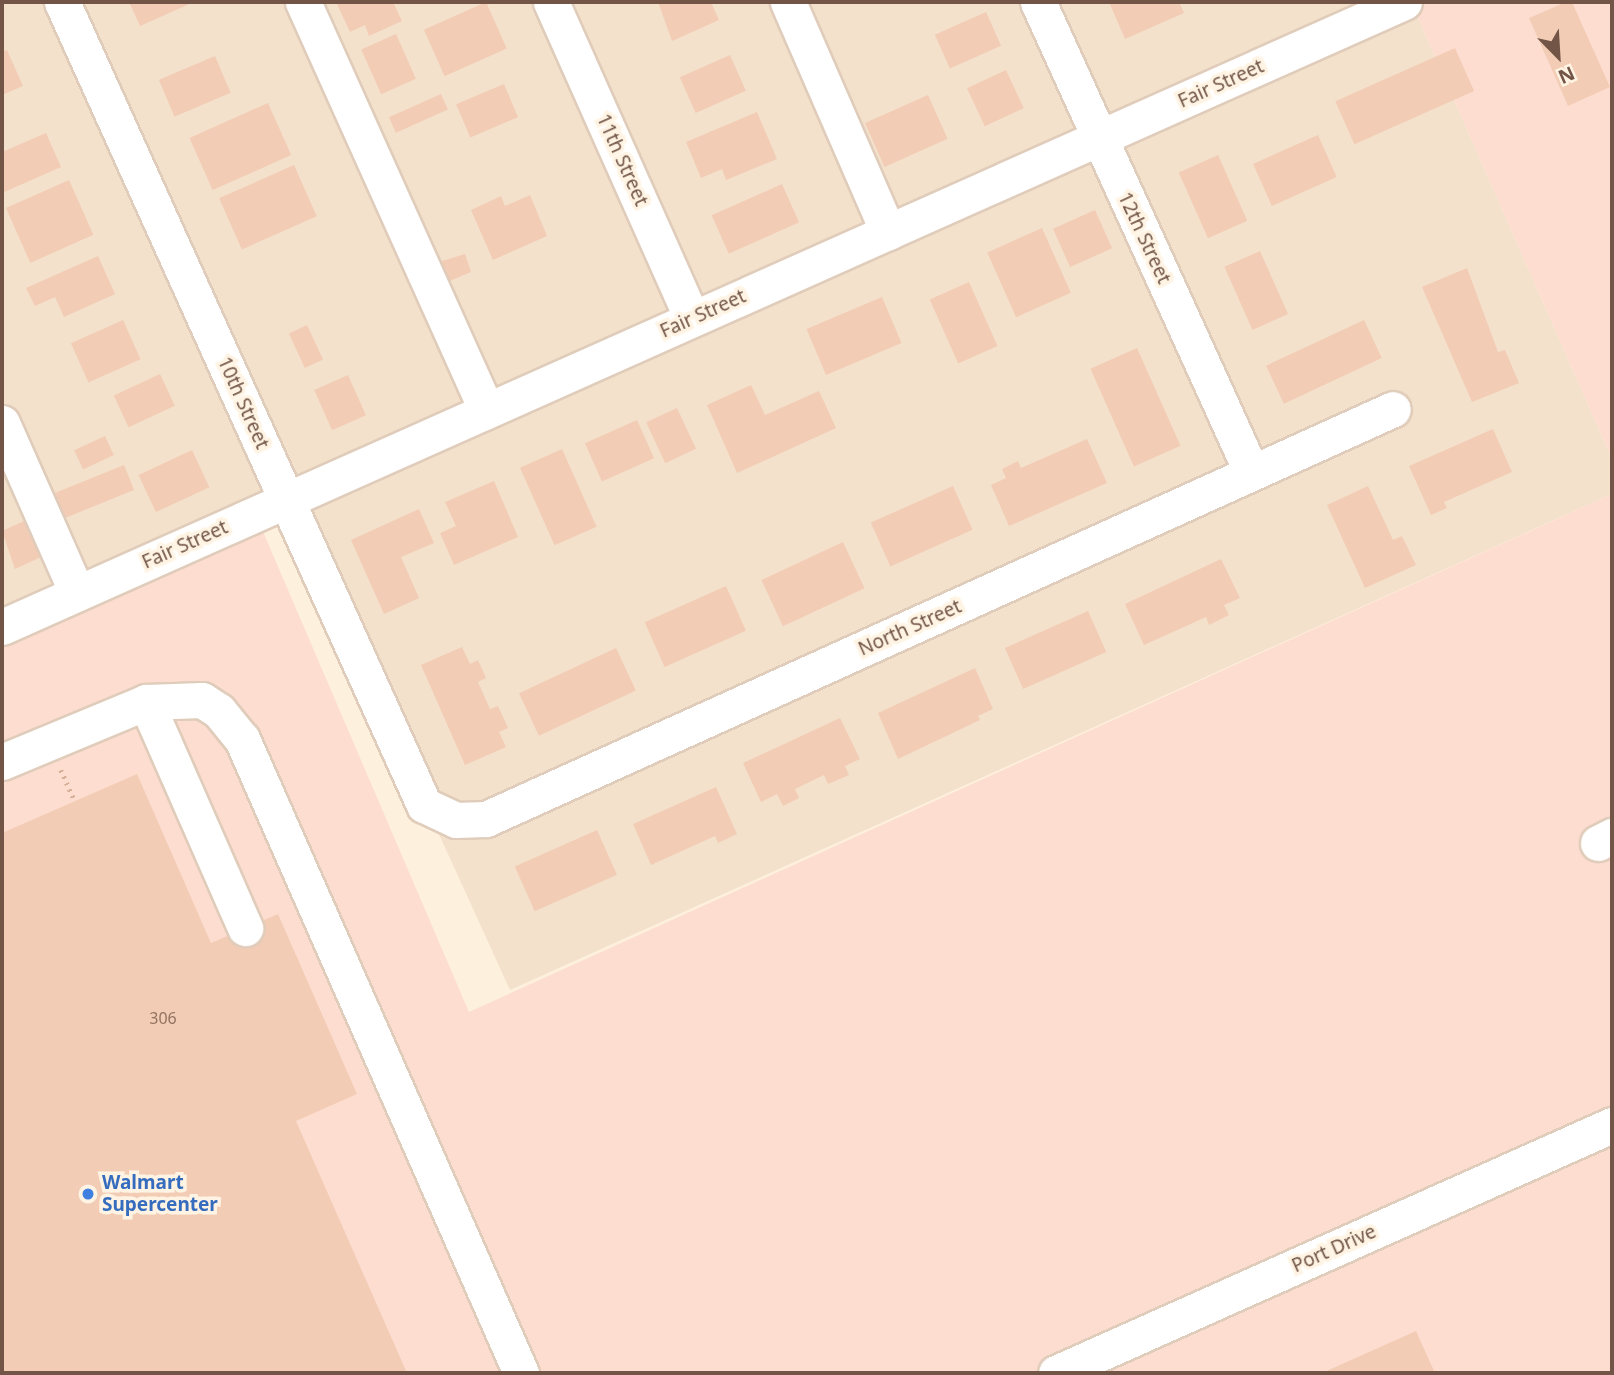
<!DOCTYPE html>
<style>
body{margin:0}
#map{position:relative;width:1614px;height:1375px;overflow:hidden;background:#fdf0dd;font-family:"Noto Sans",sans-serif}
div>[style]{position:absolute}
.residential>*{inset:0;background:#f4e1cc}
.commercial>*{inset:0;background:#feddd1}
.building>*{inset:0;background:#f2ccb5;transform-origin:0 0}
.path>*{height:4.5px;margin-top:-2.25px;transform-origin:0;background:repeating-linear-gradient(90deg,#d7b099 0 2px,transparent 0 7px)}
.roads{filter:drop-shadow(2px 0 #e0ccba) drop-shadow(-2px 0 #e0ccba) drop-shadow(0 2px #e0ccba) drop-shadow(0 -2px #e0ccba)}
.minor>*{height:35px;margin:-17.5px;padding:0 17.5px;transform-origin:17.5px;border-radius:17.5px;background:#fff}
.dots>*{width:19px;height:19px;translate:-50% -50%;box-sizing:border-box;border:4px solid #fff4e4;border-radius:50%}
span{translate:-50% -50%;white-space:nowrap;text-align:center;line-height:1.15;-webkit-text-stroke:7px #fff4e4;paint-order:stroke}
.number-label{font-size:16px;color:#927362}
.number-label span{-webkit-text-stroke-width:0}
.street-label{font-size:19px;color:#725546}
.shop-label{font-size:19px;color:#366cbe;font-weight:700}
.left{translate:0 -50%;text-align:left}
.frame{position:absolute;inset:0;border:4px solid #725546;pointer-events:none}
.north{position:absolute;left:1523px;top:21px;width:70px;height:70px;-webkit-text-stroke:5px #fff4e4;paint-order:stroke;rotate:156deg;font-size:19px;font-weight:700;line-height:28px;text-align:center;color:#725546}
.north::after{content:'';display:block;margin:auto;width:24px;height:32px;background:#725546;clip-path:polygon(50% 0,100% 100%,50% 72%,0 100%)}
</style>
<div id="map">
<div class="residential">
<i style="clip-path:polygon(2px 2px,1411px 2px,1612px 459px,1612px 494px,510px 990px,286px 499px,2px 627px)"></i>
</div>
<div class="commercial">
<i style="clip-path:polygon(1411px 2px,1612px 2px,1612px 459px)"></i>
<i style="clip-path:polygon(1612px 494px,1612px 1373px,2px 1373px,2px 627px,255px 513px,469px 1012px)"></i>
</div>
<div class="building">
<i style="clip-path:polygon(129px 2px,194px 2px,140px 26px)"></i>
<i style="clip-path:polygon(336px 2px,393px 2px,402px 21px,369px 36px,365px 25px,350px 32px)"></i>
<i style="left:486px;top:2px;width:51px;height:68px;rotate:66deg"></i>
<i style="clip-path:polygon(658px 2px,711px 2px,719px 20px,672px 41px)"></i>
<i style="clip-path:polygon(1109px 2px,1179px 2px,1184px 13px,1125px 39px)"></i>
<i style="clip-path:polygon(1566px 2px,1572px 2px,1610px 87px,1568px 106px,1529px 18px)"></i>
<i style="left:986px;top:12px;width:37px;height:56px;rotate:66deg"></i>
<i style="left:396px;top:34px;width:49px;height:38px;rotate:66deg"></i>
<i style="left:1455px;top:48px;width:47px;height:131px;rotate:66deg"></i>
<i style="clip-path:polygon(7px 50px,23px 86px,2px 95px,2px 52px)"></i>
<i style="left:730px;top:55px;width:39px;height:55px;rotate:66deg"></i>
<i style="left:215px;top:56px;width:40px;height:61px;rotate:67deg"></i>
<i style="left:1006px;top:70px;width:42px;height:43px;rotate:65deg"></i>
<i style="left:504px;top:84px;width:36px;height:52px;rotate:67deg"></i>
<i style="left:441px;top:94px;width:17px;height:57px;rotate:66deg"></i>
<i style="left:928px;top:95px;width:48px;height:69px;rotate:66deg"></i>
<i style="left:268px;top:103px;width:57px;height:86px;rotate:66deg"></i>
<i style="clip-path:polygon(757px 112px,777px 159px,726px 180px,722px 169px,701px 178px,686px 142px)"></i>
<i style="clip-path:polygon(46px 133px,61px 167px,2px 193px,2px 152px)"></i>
<i style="left:1318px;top:135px;width:46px;height:71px;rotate:66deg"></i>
<i style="left:1218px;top:155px;width:72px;height:43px;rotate:66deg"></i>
<i style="left:294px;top:165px;width:56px;height:82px;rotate:66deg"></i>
<i style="left:69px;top:180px;width:60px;height:69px;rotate:66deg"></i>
<i style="left:782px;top:184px;width:42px;height:77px;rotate:66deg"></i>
<i style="clip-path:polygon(530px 195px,547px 236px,493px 260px,471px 210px,501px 196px,505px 206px)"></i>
<i style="left:1095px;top:210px;width:42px;height:46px;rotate:66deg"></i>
<i style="left:1042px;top:228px;width:71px;height:60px;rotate:66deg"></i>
<i style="left:1260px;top:251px;width:69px;height:39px;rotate:66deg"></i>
<i style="clip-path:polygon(465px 254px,471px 272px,445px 283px,439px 262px)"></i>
<i style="clip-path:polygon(98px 256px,115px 294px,64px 317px,55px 297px,35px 306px,26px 288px)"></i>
<i style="clip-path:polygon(1467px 268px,1498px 352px,1505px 350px,1519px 383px,1472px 402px,1422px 287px)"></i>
<i style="left:969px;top:282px;width:70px;height:43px;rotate:66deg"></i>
<i style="left:882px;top:297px;width:50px;height:82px;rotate:67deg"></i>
<i style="left:123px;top:320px;width:43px;height:57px;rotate:66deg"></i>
<i style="left:1364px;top:320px;width:42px;height:108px;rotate:65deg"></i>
<i style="left:307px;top:325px;width:38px;height:20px;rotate:65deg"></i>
<i style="left:1137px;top:348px;width:107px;height:51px;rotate:66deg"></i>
<i style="left:160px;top:374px;width:35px;height:51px;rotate:65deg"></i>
<i style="left:348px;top:375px;width:44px;height:37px;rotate:66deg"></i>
<i style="clip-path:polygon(751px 385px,765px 415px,819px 391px,836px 428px,737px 473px,707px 405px)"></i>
<i style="left:677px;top:408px;width:45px;height:34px;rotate:65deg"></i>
<i style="left:637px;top:420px;width:42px;height:57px;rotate:66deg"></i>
<i style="clip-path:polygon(1493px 429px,1512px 472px,1444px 502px,1447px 508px,1431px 515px,1409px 466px)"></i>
<i style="left:105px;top:436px;width:21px;height:34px;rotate:65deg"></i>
<i style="clip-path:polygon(1087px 439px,1107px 483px,1009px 526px,991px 485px,1006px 478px,1002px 469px,1018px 461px,1021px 468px)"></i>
<i style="left:562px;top:449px;width:85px;height:46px;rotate:66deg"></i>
<i style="left:192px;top:450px;width:41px;height:59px;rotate:65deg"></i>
<i style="left:124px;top:465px;width:27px;height:76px;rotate:68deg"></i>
<i style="clip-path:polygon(494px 481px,518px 537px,454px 565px,440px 533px,456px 526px,445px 502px)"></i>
<i style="left:953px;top:486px;width:48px;height:90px;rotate:66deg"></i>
<i style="clip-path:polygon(1368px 486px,1393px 540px,1402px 536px,1416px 565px,1365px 588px,1327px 505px)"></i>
<i style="clip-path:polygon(419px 509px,434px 543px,401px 557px,419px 598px,384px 614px,351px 540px)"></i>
<i style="clip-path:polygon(24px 521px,41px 557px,15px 569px,2px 531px)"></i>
<i style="left:843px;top:542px;width:51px;height:90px;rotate:65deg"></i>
<i style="clip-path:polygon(1221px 559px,1240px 598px,1224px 605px,1229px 615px,1209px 625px,1206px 617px,1144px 645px,1125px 604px)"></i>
<i style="left:726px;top:586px;width:49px;height:89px;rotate:66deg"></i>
<i style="left:1088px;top:611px;width:45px;height:91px;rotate:66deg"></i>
<i style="clip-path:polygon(462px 647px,470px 664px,478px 660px,486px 678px,478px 682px,490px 709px,498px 706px,508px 728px,499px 732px,506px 747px,465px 765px,421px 665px)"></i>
<i style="left:616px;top:648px;width:47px;height:107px;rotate:65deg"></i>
<i style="clip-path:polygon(975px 668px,993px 709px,978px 716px,980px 720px,898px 759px,878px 713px)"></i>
<i style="clip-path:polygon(840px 718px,860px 759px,845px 766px,849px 775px,828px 784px,824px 775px,795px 789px,799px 798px,783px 806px,777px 794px,761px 802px,743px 763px)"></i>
<i style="clip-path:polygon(137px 774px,211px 943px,278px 914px,357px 1094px,296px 1121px,407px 1373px,2px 1373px,2px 833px)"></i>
<i style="clip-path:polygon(716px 787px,737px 834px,718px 843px,715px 836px,651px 865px,633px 824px)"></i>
<i style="left:597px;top:830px;width:49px;height:90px;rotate:66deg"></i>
<i style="clip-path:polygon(1416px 1331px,1435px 1373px,1322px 1373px)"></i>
</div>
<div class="path">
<i style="left:61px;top:770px;width:34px;rotate:66deg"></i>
</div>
<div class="roads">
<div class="minor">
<i style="left:62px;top:2px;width:881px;rotate:65.73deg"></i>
<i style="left:424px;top:805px;width:35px;rotate:25deg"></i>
<i style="left:456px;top:820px;width:30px;rotate:-2deg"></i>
<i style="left:486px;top:819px;width:995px;rotate:-24.32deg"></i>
<i style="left:303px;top:2px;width:447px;rotate:65.8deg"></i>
<i style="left:551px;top:2px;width:346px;rotate:66deg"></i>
<i style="left:788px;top:2px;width:251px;rotate:66.5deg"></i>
<i style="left:1038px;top:2px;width:517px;rotate:65.57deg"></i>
<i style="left:2px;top:423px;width:186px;rotate:66.2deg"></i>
<i style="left:2px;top:627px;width:1535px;rotate:-24.03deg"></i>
<i style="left:146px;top:702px;width:247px;rotate:66.3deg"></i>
<i style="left:2px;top:762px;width:156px;rotate:-22.6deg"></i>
<i style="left:146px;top:702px;width:56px;rotate:-2deg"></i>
<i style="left:202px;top:700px;width:20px;rotate:33deg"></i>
<i style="left:219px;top:711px;width:36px;rotate:51deg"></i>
<i style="left:242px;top:739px;width:693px;rotate:66.25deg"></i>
<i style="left:1598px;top:843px;width:16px;rotate:-27deg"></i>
<i style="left:1056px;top:1373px;width:609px;rotate:-24.04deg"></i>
</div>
</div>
<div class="dots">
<i style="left:88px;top:1194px;background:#3f7fe0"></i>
</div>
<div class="number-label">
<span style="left:163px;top:1018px">306</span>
</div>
<div class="street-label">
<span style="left:1221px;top:84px;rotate:-24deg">Fair Street</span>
<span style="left:622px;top:160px;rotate:66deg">11th Street</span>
<span style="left:1144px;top:238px;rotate:65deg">12th Street</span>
<span style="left:703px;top:314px;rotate:-24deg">Fair Street</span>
<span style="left:243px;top:403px;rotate:66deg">10th Street</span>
<span style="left:185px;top:545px;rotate:-24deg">Fair Street</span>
<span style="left:910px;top:628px;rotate:-24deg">North Street</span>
<span style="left:1334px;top:1249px;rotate:-24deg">Port Drive</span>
</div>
<div class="shop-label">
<span class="left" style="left:102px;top:1194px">Walmart<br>Supercenter</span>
</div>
<div class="frame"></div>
<div class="north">N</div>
</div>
